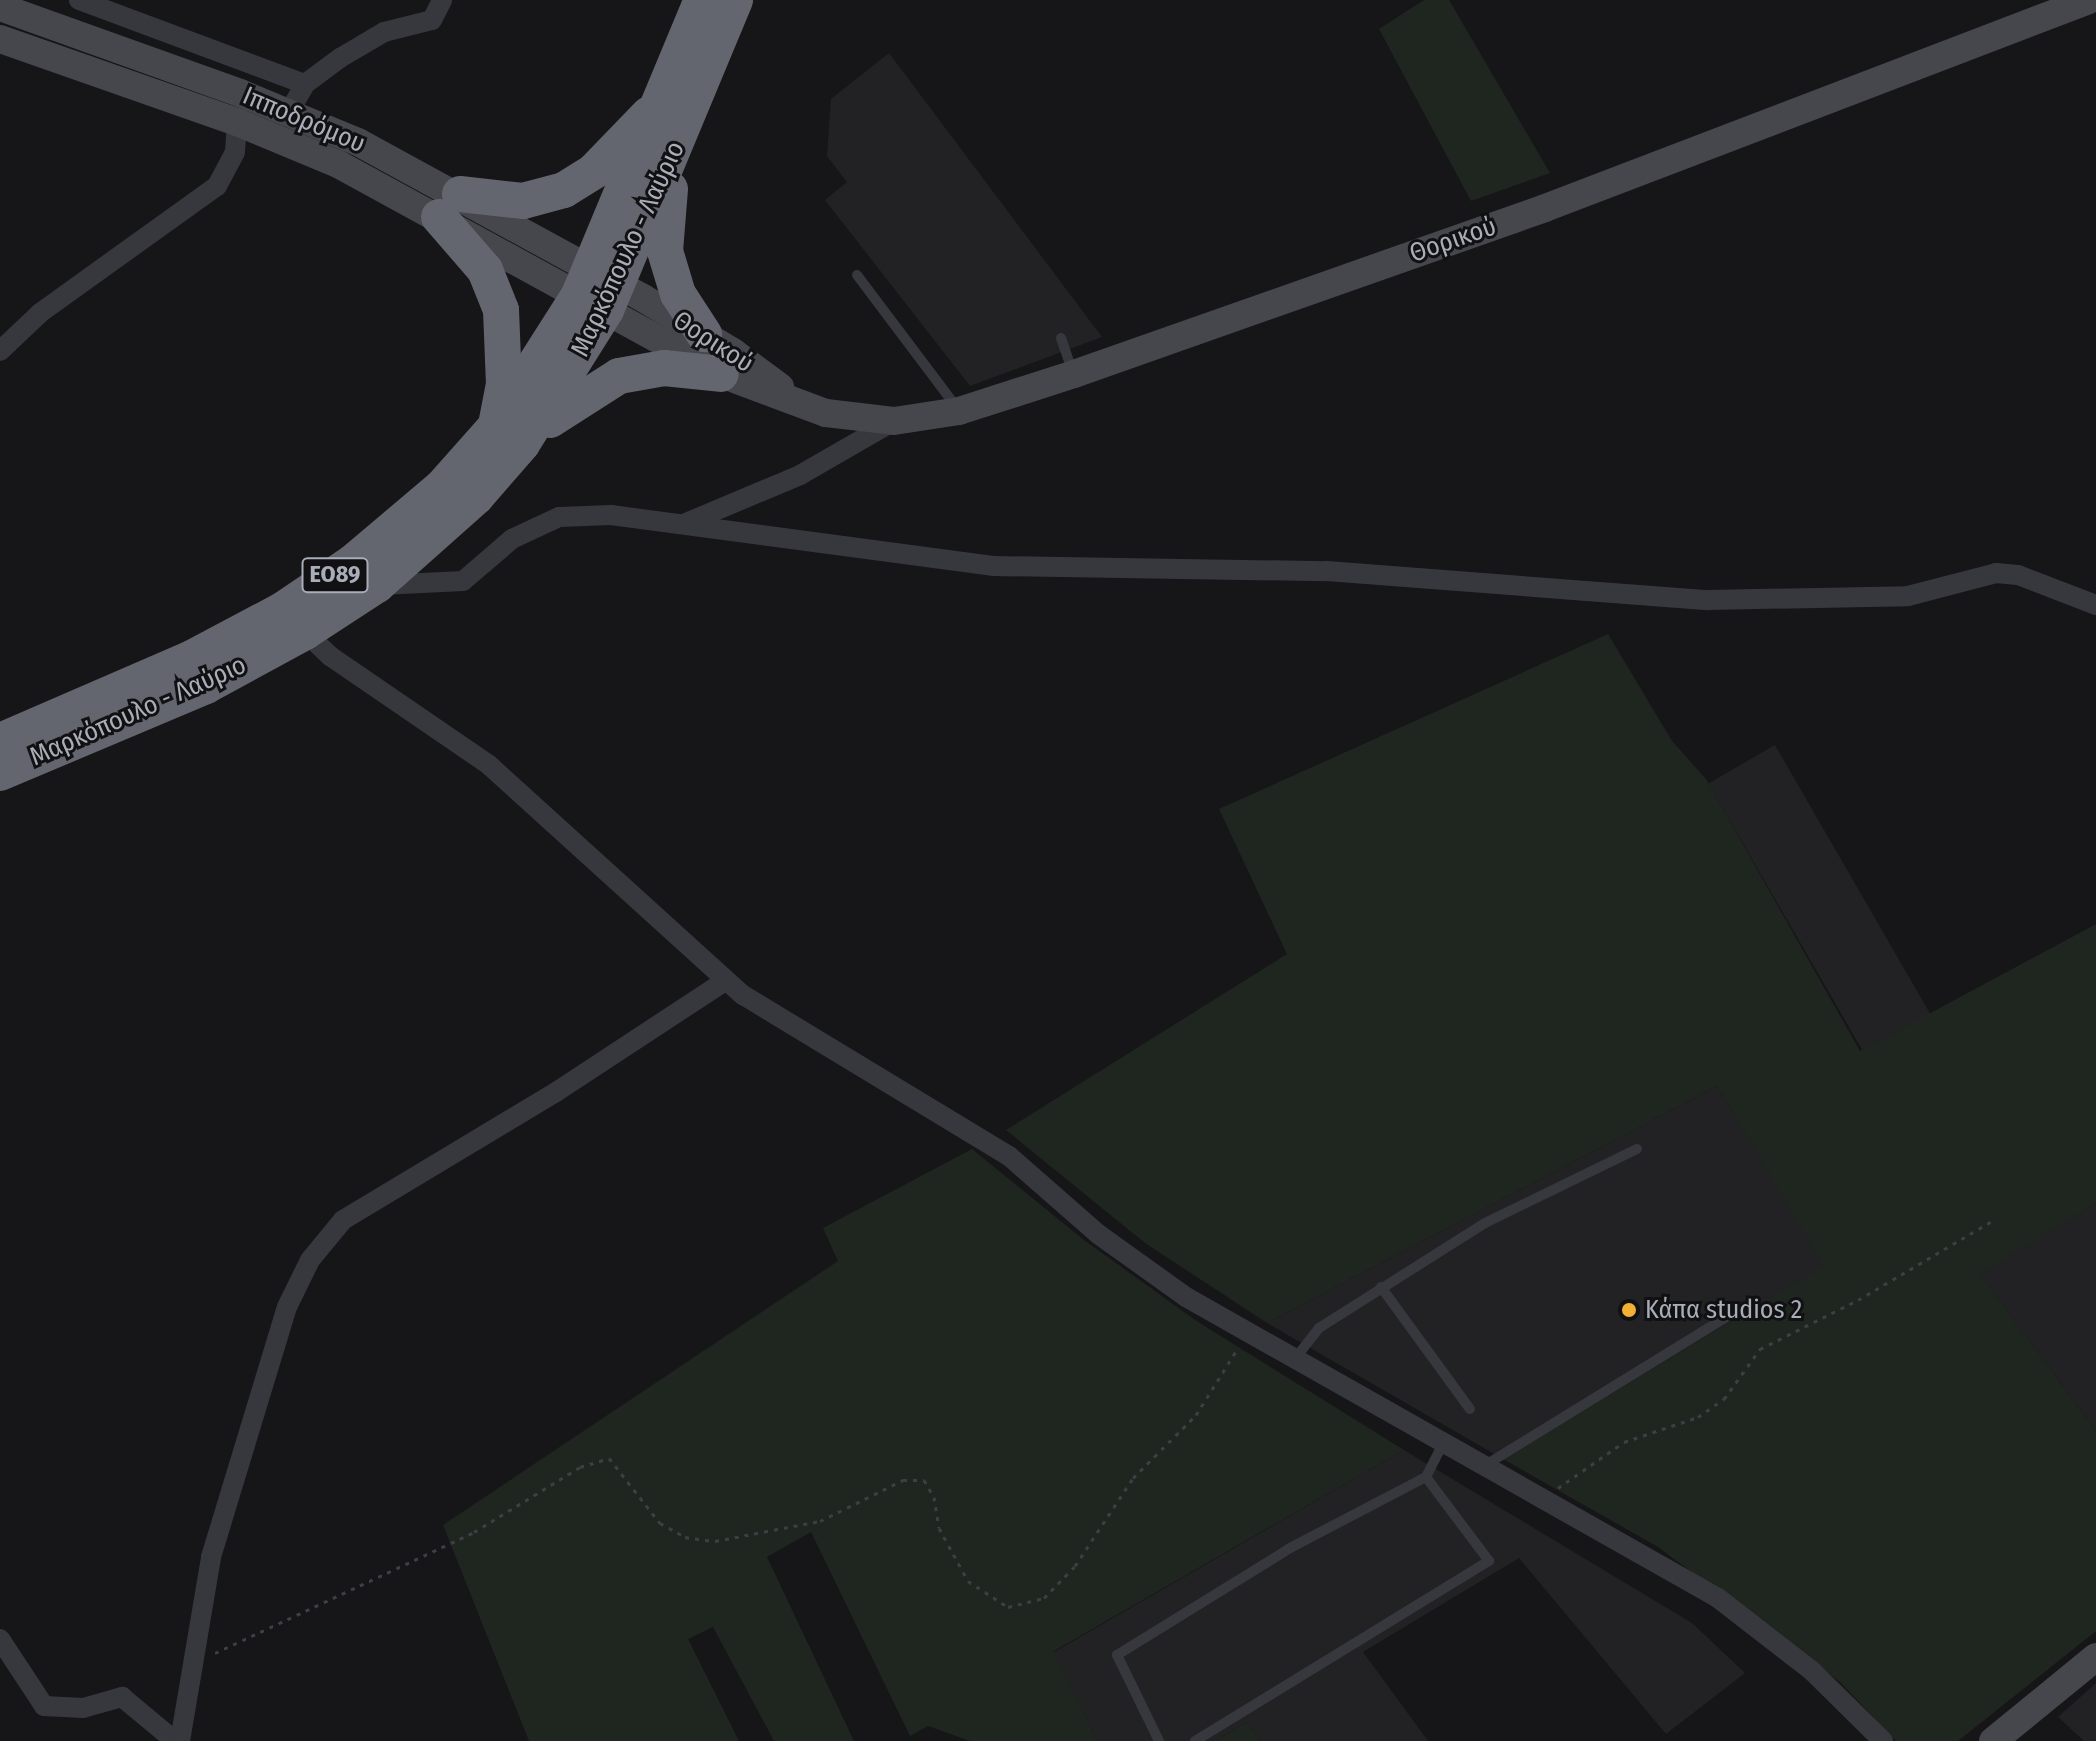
<!DOCTYPE html>
<meta charset="utf-8">
<style>
body{margin:0}
#map{position:relative;width:2096px;height:1741px;overflow:hidden;background:#161618;font-family:"Fira Sans Condensed",sans-serif}
div>[style]{position:absolute}
.built>*{inset:0;background:#222225;transform-origin:0 0}
.green>*{inset:0;background:#1e261f}
.path>*{height:3px;margin-top:-1.5px;transform-origin:0;background:repeating-linear-gradient(90deg,#3d3f44 0 4px,transparent 0 10px)}
.lane>*{height:10px;margin:-5px;padding:0 5px;transform-origin:5px;border-radius:5px;background:#37383d}
.street>*{height:20px;margin:-10px;padding:0 10px;transform-origin:10px;border-radius:10px;background:#37383d}
.secondary>*{height:28px;margin:-14px;padding:0 14px;transform-origin:14px;border-radius:14px;background:#45474d}
.highway>*{height:36px;margin:-18px;padding:0 18px;transform-origin:18px;border-radius:18px;background:#63666e}
.dots>*{width:22px;height:22px;translate:-50% -50%;box-sizing:border-box;border:4px solid #111113;border-radius:50%}
span{translate:-50% -50%;white-space:nowrap;text-align:center;line-height:1.15;-webkit-text-stroke:6px #111113;paint-order:stroke}
.shield-label span{padding:2px 6px;background:#111113;border:2px solid;border-radius:6px;-webkit-text-stroke-width:0}
.shield-label{font-size:24px;color:#a8adb8;font-weight:700}
.street-label{font-size:26px;color:#a8adb8}
.poi-label{font-size:26px;color:#a8adb8}
.left{translate:0 -50%;text-align:left}
</style>
<div id="map">
<div class="built">
<i style="clip-path:polygon(889px 53px,1102px 337px,970px 386px,825px 200px,847px 182px,827px 156px,831px 99px)"></i>
<i style="left:1775px;top:745px;width:312px;height:77px;rotate:60deg"></i>
<i style="clip-path:polygon(1717px 1086px,1825px 1266px,1503px 1459px,1267px 1323px)"></i>
<i style="clip-path:polygon(2096px 1203px,2096px 1431px,1979px 1273px)"></i>
<i style="clip-path:polygon(1404px 1450px,1692px 1623px,1745px 1673px,1666px 1734px,1519px 1558px,1363px 1652px,1428px 1741px,1261px 1741px,1247px 1722px,1215px 1741px,1097px 1741px,1054px 1652px)"></i>
<i style="clip-path:polygon(2096px 1683px,2096px 1741px,2084px 1741px,2058px 1717px)"></i>
</div>
<div class="green">
<i style="clip-path:polygon(1424px 0,1449px 0,1550px 173px,1471px 201px,1379px 29px)"></i>
<i style="clip-path:polygon(1608px 634px,1672px 741px,1706px 779px,1860px 1051px,2096px 924px,2096px 1203px,1980px 1274px,2096px 1431px,2096px 1631px,1958px 1741px,1896px 1741px,1840px 1682px,1658px 1547px,1503px 1459px,1824px 1266px,1717px 1086px,1267px 1323px,1145px 1243px,1006px 1130px,1287px 954px,1219px 809px)"></i>
<i style="clip-path:polygon(972px 1149px,1084px 1240px,1198px 1322px,1404px 1450px,1054px 1651px,1097px 1741px,970px 1741px,928px 1726px,910px 1736px,811px 1532px,767px 1557px,854px 1741px,774px 1741px,713px 1627px,688px 1639px,739px 1741px,529px 1741px,443px 1525px,838px 1261px,823px 1228px)"></i>
<i style="clip-path:polygon(1247px 1722px,1261px 1741px,1215px 1741px)"></i>
</div>
<div class="path">
<i style="left:1558px;top:1488px;width:80px;rotate:-34.9deg"></i>
<i style="left:1624px;top:1442px;width:78px;rotate:-18.7deg"></i>
<i style="left:1698px;top:1417px;width:32px;rotate:-35deg"></i>
<i style="left:1724px;top:1399px;width:62px;rotate:-54.2deg"></i>
<i style="left:1760px;top:1349px;width:110px;rotate:-26.6deg"></i>
<i style="left:1858px;top:1300px;width:156px;rotate:-30.5deg"></i>
<i style="left:215px;top:1653px;width:286px;rotate:-25deg"></i>
<i style="left:474px;top:1532px;width:124px;rotate:-31.5deg"></i>
<i style="left:580px;top:1467px;width:30px;rotate:-17deg"></i>
<i style="left:609px;top:1458px;width:83px;rotate:51.9deg"></i>
<i style="left:660px;top:1523px;width:29px;rotate:29deg"></i>
<i style="left:685px;top:1537px;width:30px;rotate:8deg"></i>
<i style="left:715px;top:1541px;width:107px;rotate:-10.8deg"></i>
<i style="left:820px;top:1521px;width:93px;rotate:-26.3deg"></i>
<i style="left:903px;top:1480px;width:21px"></i>
<i style="left:924px;top:1480px;width:20px;rotate:60deg"></i>
<i style="left:934px;top:1497px;width:31px;rotate:81deg"></i>
<i style="left:939px;top:1528px;width:60px;rotate:61.3deg"></i>
<i style="left:968px;top:1581px;width:48px;rotate:33deg"></i>
<i style="left:1008px;top:1607px;width:37px;rotate:-14deg"></i>
<i style="left:1044px;top:1598px;width:45px;rotate:-45.9deg"></i>
<i style="left:1075px;top:1566px;width:105px;rotate:-56.6deg"></i>
<i style="left:1133px;top:1478px;width:89px;rotate:-45deg"></i>
<i style="left:1196px;top:1415px;width:79px;rotate:-57.9deg"></i>
</div>
<div class="lane">
<i style="left:857px;top:275px;width:168px;rotate:53deg"></i>
<i style="left:1061px;top:338px;width:36px;rotate:71deg"></i>
<i style="left:1381px;top:1287px;width:151px;rotate:53.9deg"></i>
<i style="left:1294px;top:1360px;width:41px;rotate:-52deg"></i>
<i style="left:1319px;top:1328px;width:196px;rotate:-32.3deg"></i>
<i style="left:1485px;top:1223px;width:169px;rotate:-26deg"></i>
<i style="left:1484px;top:1466px;width:294px;rotate:-31.6deg"></i>
<i style="left:1159px;top:1741px;width:96px;rotate:-116deg"></i>
<i style="left:1117px;top:1655px;width:203px;rotate:-31.7deg"></i>
<i style="left:1290px;top:1548px;width:153px;rotate:-27.6deg"></i>
<i style="left:1426px;top:1477px;width:35px;rotate:-63deg"></i>
<i style="left:1195px;top:1741px;width:345px;rotate:-31.5deg"></i>
<i style="left:1489px;top:1561px;width:105px;rotate:-126.9deg"></i>
</div>
<div class="street">
<i style="left:79px;top:0;width:241px;rotate:20.4deg"></i>
<i style="left:289px;top:112px;width:32px;rotate:-60deg"></i>
<i style="left:305px;top:84px;width:44px;rotate:-36.6deg"></i>
<i style="left:340px;top:58px;width:51px;rotate:-30.6deg"></i>
<i style="left:384px;top:32px;width:49px;rotate:-14deg"></i>
<i style="left:432px;top:20px;width:22px;rotate:-63deg"></i>
<i style="left:0;top:351px;width:55px;rotate:-43.5deg"></i>
<i style="left:40px;top:313px;width:218px;rotate:-35.7deg"></i>
<i style="left:217px;top:186px;width:38px;rotate:-62deg"></i>
<i style="left:235px;top:152px;width:30px;rotate:-86deg"></i>
<i style="left:686px;top:523px;width:124px;rotate:-22.8deg"></i>
<i style="left:800px;top:475px;width:108px;rotate:-29.9deg"></i>
<i style="left:381px;top:585px;width:82px;rotate:-2.8deg"></i>
<i style="left:463px;top:581px;width:65px;rotate:-40.6deg"></i>
<i style="left:512px;top:539px;width:52px;rotate:-25.1deg"></i>
<i style="left:559px;top:517px;width:52px;rotate:-2.2deg"></i>
<i style="left:611px;top:515px;width:385px;rotate:7.6deg"></i>
<i style="left:993px;top:566px;width:334px;rotate:0.9deg"></i>
<i style="left:1327px;top:571px;width:382px;rotate:4.4deg"></i>
<i style="left:1708px;top:600px;width:200px;rotate:-1.1deg"></i>
<i style="left:1908px;top:596px;width:91px;rotate:-14.6deg"></i>
<i style="left:1996px;top:573px;width:22px;rotate:5deg"></i>
<i style="left:2018px;top:575px;width:84px;rotate:21deg"></i>
<i style="left:305px;top:632px;width:35px;rotate:44deg"></i>
<i style="left:330px;top:656px;width:193px;rotate:34.4deg"></i>
<i style="left:489px;top:765px;width:343px;rotate:42.2deg"></i>
<i style="left:743px;top:995px;width:311px;rotate:31.2deg"></i>
<i style="left:1009px;top:1156px;width:118px;rotate:41.2deg"></i>
<i style="left:1098px;top:1234px;width:108px;rotate:35.6deg"></i>
<i style="left:1186px;top:1297px;width:611px;rotate:29.5deg"></i>
<i style="left:1718px;top:1598px;width:119px;rotate:37.8deg"></i>
<i style="left:1812px;top:1671px;width:100px;rotate:44.6deg"></i>
<i style="left:0;top:1639px;width:80px;rotate:56.7deg"></i>
<i style="left:44px;top:1706px;width:39px;rotate:3deg"></i>
<i style="left:83px;top:1708px;width:41px;rotate:-15.8deg"></i>
<i style="left:122px;top:1697px;width:69px;rotate:39.7deg"></i>
<i style="left:180px;top:1741px;width:187px;rotate:-80.4deg"></i>
<i style="left:211px;top:1557px;width:261px;rotate:-73.1deg"></i>
<i style="left:287px;top:1307px;width:52px;rotate:-63.9deg"></i>
<i style="left:310px;top:1260px;width:52px;rotate:-50.5deg"></i>
<i style="left:343px;top:1220px;width:249px;rotate:-31deg"></i>
<i style="left:556px;top:1092px;width:202px;rotate:-33.3deg"></i>
</div>
<div class="secondary">
<i style="left:0;top:7px;width:255px;rotate:19.7deg"></i>
<i style="left:240px;top:93px;width:128px;rotate:22.6deg"></i>
<i style="left:358px;top:142px;width:325px;rotate:28.7deg"></i>
<i style="left:643px;top:298px;width:105px;rotate:31deg"></i>
<i style="left:733px;top:352px;width:59px;rotate:36.7deg"></i>
<i style="left:0;top:39px;width:251px;rotate:19.3deg"></i>
<i style="left:237px;top:122px;width:109px;rotate:22.6deg"></i>
<i style="left:338px;top:164px;width:437px;rotate:28.7deg"></i>
<i style="left:721px;top:374px;width:112px;rotate:20.4deg"></i>
<i style="left:826px;top:413px;width:68px;rotate:6.7deg"></i>
<i style="left:894px;top:421px;width:66px;rotate:-8.7deg"></i>
<i style="left:959px;top:411px;width:121px;rotate:-17.8deg"></i>
<i style="left:1074px;top:374px;width:499px;rotate:-19.4deg"></i>
<i style="left:1545px;top:208px;width:582px;rotate:-20.92deg"></i>
<i style="left:1993px;top:1741px;width:133px;rotate:-39.2deg"></i>
</div>
<div class="highway">
<i style="left:670px;top:189px;width:62px;rotate:94.6deg"></i>
<i style="left:665px;top:251px;width:45px;rotate:73.2deg"></i>
<i style="left:678px;top:294px;width:48px;rotate:57deg"></i>
<i style="left:460px;top:194px;width:63px;rotate:6.3deg"></i>
<i style="left:523px;top:201px;width:42px;rotate:-15deg"></i>
<i style="left:564px;top:190px;width:36px;rotate:-32deg"></i>
<i style="left:594px;top:171px;width:79px;rotate:-46deg"></i>
<i style="left:439px;top:217px;width:70px;rotate:49deg"></i>
<i style="left:485px;top:270px;width:43px;rotate:68.2deg"></i>
<i style="left:501px;top:310px;width:74px;rotate:87.7deg"></i>
<i style="left:504px;top:384px;width:36px;rotate:101deg"></i>
<i style="left:550px;top:420px;width:82px;rotate:-32.5deg"></i>
<i style="left:619px;top:376px;width:46px;rotate:-10.1deg"></i>
<i style="left:664px;top:368px;width:57px;rotate:6deg"></i>
<i style="left:0;top:741px;width:209px;rotate:-23.4deg"></i>
<i style="left:192px;top:658px;width:104px;rotate:-28deg"></i>
<i style="left:284px;top:609px;width:82px;rotate:-34.1deg"></i>
<i style="left:352px;top:563px;width:118px;rotate:-40.2deg"></i>
<i style="left:442px;top:487px;width:80px;rotate:-48.5deg"></i>
<i style="left:495px;top:427px;width:156px;rotate:-57.5deg"></i>
<i style="left:579px;top:295px;width:320px;rotate:-67.4deg"></i>
<i style="left:0;top:773px;width:224px;rotate:-22.9deg"></i>
<i style="left:206px;top:686px;width:113px;rotate:-28.6deg"></i>
<i style="left:305px;top:632px;width:86px;rotate:-33.1deg"></i>
<i style="left:377px;top:585px;width:132px;rotate:-41.6deg"></i>
<i style="left:476px;top:497px;width:70px;rotate:-49deg"></i>
<i style="left:522px;top:444px;width:158px;rotate:-57.9deg"></i>
<i style="left:606px;top:310px;width:336px;rotate:-67.4deg"></i>
</div>
<div class="dots">
<i style="left:1629px;top:1310px;background:#f2b134"></i>
</div>
<div class="shield-label">
<span style="left:335px;top:575px">ΕΟ89</span>
</div>
<div class="street-label">
<span style="left:304px;top:120px;rotate:23deg">Ιπποδρόμου</span>
<span style="left:1453px;top:240px;rotate:-19deg">Θορικού</span>
<span style="left:628px;top:249px;rotate:-65deg">Μαρκόπουλο - Λαύριο</span>
<span style="left:713px;top:342px;rotate:33deg">Θορικού</span>
<span style="left:138px;top:711px;rotate:-24deg">Μαρκόπουλο - Λαύριο</span>
</div>
<div class="poi-label">
<span class="left" style="left:1645px;top:1310px">Κάπα studios 2</span>
</div>
</div>
